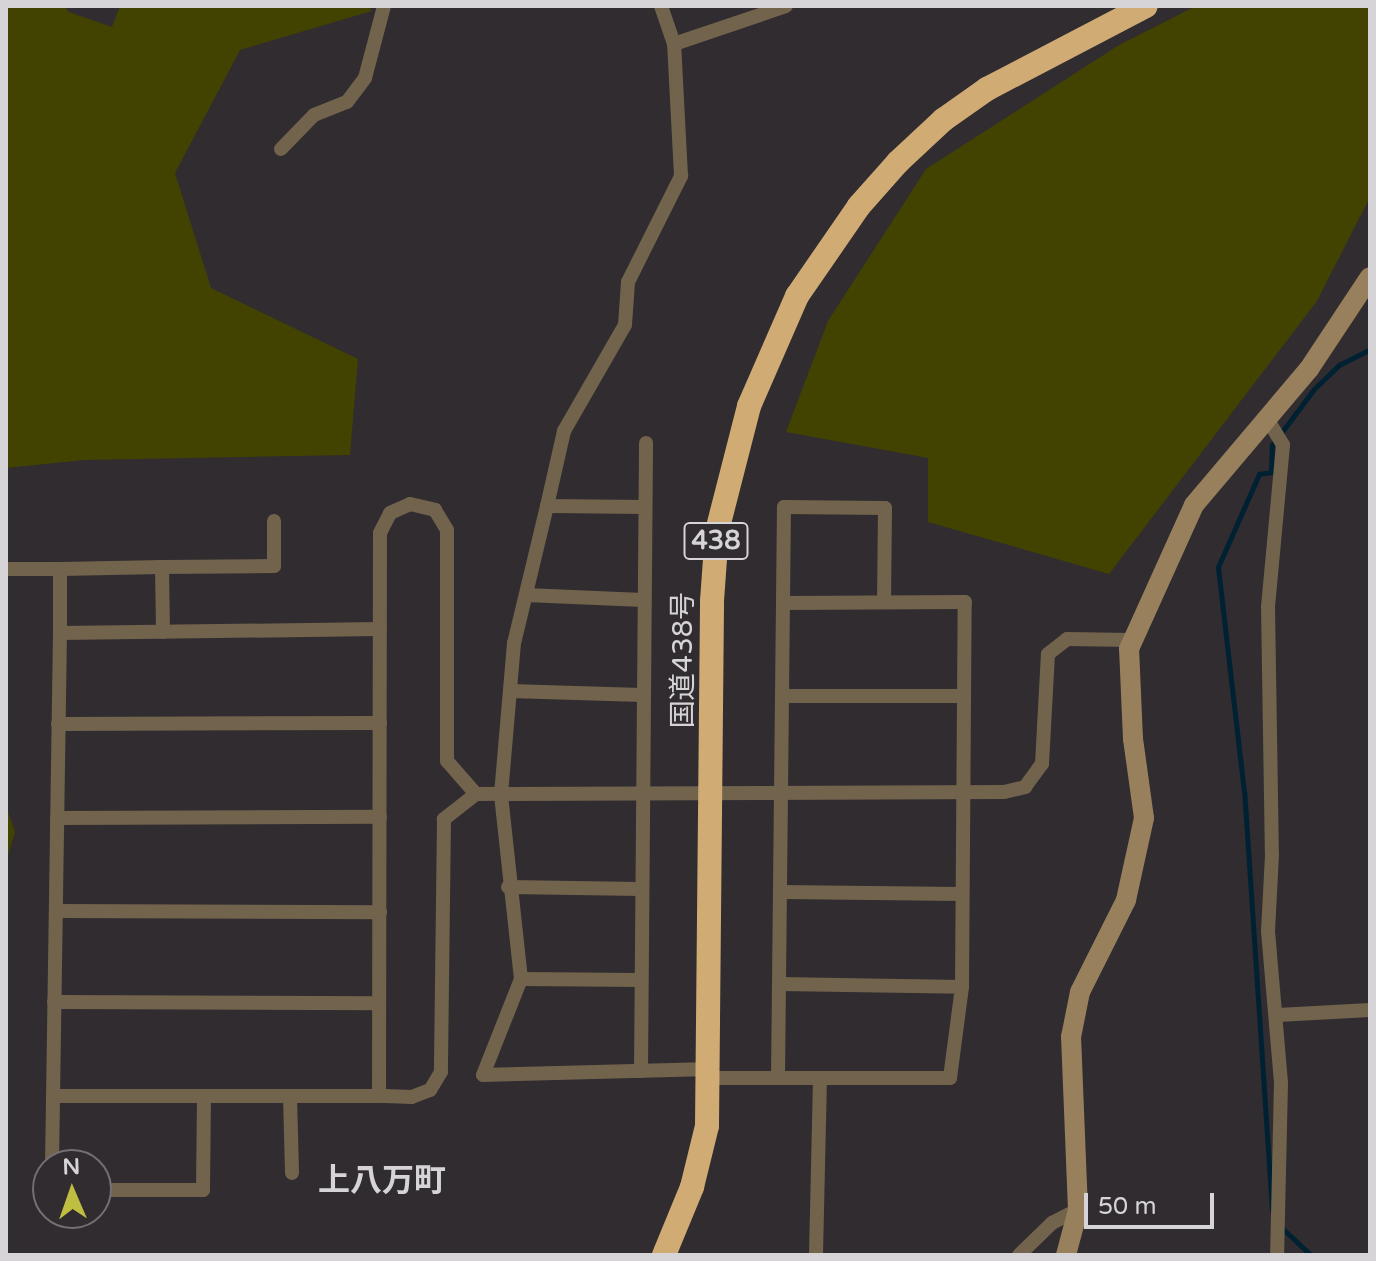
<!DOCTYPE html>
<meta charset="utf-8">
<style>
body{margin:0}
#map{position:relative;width:1376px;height:1261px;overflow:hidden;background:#302c30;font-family:"Varela Round","Noto Sans JP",sans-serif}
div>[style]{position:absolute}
.green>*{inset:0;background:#424300}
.stream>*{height:5px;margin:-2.5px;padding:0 2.5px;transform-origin:2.5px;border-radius:2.5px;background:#002132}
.street>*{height:14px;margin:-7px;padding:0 7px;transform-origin:7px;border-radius:7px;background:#72634d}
.secondary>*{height:20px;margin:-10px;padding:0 10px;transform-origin:10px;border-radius:10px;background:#98805d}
.highway>*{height:24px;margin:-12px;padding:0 12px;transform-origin:12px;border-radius:12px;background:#d0ab74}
span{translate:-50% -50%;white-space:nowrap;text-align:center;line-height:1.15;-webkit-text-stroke:6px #302c30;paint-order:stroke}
.shield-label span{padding:2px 6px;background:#302c30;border:2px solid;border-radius:6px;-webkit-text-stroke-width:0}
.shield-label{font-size:26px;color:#d7d4d7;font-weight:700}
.street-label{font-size:28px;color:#d7d4d7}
.quarter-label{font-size:32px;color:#d7d4d7;font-weight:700}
.frame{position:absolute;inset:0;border:8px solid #d7d4d7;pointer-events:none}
.north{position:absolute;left:32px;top:1149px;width:80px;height:80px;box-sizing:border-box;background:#302c30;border:2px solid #736f73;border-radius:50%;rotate:358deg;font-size:22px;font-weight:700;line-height:32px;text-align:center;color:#d7d4d7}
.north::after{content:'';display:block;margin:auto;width:28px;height:36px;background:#c0be41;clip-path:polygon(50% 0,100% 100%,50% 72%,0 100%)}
.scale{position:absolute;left:1084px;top:1193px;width:130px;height:36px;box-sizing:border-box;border:4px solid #d7d4d7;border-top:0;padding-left:10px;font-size:24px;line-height:28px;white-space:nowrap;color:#d7d4d7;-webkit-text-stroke:6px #302c30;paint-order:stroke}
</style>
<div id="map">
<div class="green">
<i style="clip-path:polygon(6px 6px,64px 6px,69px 12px,112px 27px,120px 6px,368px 6px,372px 11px,240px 50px,175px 173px,211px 288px,358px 359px,350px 455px,84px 460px,6px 468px)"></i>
<i style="clip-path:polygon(1196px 6px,1370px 6px,1370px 197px,1317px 301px,1109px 574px,928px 522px,928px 458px,786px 432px,828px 321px,926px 169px,1119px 45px)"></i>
<i style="clip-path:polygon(6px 806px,15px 832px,6px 862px)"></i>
</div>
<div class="stream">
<i style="left:1272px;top:1210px;width:419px;rotate:-93.8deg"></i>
<i style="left:1244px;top:792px;width:226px;rotate:-96.6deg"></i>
<i style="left:1218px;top:567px;width:102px;rotate:-66.2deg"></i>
<i style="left:1259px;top:474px;width:12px;rotate:-9deg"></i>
<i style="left:1271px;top:472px;width:27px;rotate:-88deg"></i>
<i style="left:1272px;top:445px;width:70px;rotate:-53.1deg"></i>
<i style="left:1314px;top:389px;width:35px;rotate:-44deg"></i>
<i style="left:1339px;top:365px;width:35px;rotate:-27deg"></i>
<i style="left:1283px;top:1229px;width:38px;rotate:43deg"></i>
</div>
<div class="street">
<i style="left:661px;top:6px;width:40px;rotate:71.1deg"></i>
<i style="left:281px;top:149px;width:47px;rotate:-45.9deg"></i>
<i style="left:314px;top:115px;width:35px;rotate:-22deg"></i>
<i style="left:347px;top:102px;width:30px;rotate:-53deg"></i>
<i style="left:365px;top:78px;width:74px;rotate:-75.2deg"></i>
<i style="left:1268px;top:420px;width:29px;rotate:59deg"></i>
<i style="left:1283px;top:445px;width:162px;rotate:95.3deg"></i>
<i style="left:1268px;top:606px;width:249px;rotate:89.1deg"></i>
<i style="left:1272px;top:855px;width:76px;rotate:93deg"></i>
<i style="left:1268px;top:931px;width:153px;rotate:85.1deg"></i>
<i style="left:1281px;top:1083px;width:172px;rotate:91.3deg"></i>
<i style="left:547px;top:506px;width:77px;rotate:-77.2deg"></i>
<i style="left:564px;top:431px;width:122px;rotate:-60.1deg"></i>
<i style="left:625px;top:325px;width:43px;rotate:-86deg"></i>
<i style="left:628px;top:282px;width:119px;rotate:-63.4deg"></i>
<i style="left:681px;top:176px;width:132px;rotate:-93deg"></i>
<i style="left:674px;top:44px;width:118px;rotate:-18.7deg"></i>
<i style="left:645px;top:507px;width:98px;rotate:-179.4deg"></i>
<i style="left:547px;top:506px;width:141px;rotate:103.5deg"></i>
<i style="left:514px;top:643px;width:153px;rotate:94.9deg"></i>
<i style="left:501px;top:795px;width:185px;rotate:83.8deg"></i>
<i style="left:521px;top:979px;width:103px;rotate:111.6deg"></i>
<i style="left:483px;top:1075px;width:228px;rotate:-1.5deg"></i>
<i style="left:162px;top:567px;width:112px;rotate:-0.5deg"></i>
<i style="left:274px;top:566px;width:45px;rotate:-90deg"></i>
<i style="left:6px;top:569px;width:54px"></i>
<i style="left:526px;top:595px;width:117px;rotate:2.4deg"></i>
<i style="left:60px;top:633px;width:64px;rotate:-90deg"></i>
<i style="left:60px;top:569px;width:102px;rotate:-1.1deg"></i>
<i style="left:162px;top:567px;width:65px;rotate:89.1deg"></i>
<i style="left:510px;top:691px;width:132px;rotate:1.7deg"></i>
<i style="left:782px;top:696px;width:182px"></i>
<i style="left:58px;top:724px;width:322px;rotate:-0.2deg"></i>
<i style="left:476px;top:794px;width:41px;rotate:142deg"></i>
<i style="left:444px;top:819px;width:253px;rotate:90.7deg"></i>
<i style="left:441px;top:1072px;width:21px;rotate:121deg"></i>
<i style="left:430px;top:1090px;width:19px;rotate:159deg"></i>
<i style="left:412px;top:1097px;width:33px;rotate:-178deg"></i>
<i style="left:379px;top:1096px;width:563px;rotate:-89.9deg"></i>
<i style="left:380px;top:533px;width:22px;rotate:-63deg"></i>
<i style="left:390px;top:513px;width:22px;rotate:-24deg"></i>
<i style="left:410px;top:504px;width:26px;rotate:13deg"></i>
<i style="left:435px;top:510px;width:23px;rotate:59deg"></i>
<i style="left:447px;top:530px;width:231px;rotate:90deg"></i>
<i style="left:447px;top:761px;width:44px;rotate:48.7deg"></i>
<i style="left:476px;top:794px;width:528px;rotate:-0.22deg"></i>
<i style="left:1004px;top:792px;width:22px;rotate:-13deg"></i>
<i style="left:1025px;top:787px;width:29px;rotate:-54deg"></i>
<i style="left:1042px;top:764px;width:110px;rotate:-86.9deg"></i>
<i style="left:1048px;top:654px;width:24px;rotate:-38deg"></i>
<i style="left:1067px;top:639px;width:65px;rotate:0.9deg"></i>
<i style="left:57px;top:818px;width:323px;rotate:-0.2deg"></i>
<i style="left:508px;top:887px;width:133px;rotate:0.9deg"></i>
<i style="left:780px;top:892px;width:182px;rotate:0.6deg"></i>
<i style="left:56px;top:911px;width:324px;rotate:0.2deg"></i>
<i style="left:521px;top:979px;width:120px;rotate:0.5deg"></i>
<i style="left:779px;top:984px;width:183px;rotate:0.9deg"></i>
<i style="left:54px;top:1002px;width:325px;rotate:0.2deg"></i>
<i style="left:1278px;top:1015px;width:92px;rotate:-3.1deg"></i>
<i style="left:641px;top:1071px;width:628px;rotate:-89.54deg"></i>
<i style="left:711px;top:1078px;width:239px"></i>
<i style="left:950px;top:1078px;width:92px;rotate:-82.5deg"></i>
<i style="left:962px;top:987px;width:385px;rotate:-89.6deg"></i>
<i style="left:965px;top:602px;width:182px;rotate:179.7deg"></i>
<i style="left:778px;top:1078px;width:571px;rotate:-89.4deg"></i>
<i style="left:784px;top:507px;width:101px;rotate:0.6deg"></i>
<i style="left:885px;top:508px;width:94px;rotate:90.6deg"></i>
<i style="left:53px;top:1096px;width:151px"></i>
<i style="left:290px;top:1096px;width:77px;rotate:88.5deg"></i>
<i style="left:52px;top:1165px;width:532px;rotate:-89.14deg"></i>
<i style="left:60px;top:633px;width:320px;rotate:-0.7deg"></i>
<i style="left:96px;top:1190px;width:107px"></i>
<i style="left:203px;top:1190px;width:94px;rotate:-89.4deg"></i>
<i style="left:204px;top:1096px;width:175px"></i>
<i style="left:816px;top:1255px;width:176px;rotate:-88.7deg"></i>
<i style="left:1019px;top:1255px;width:46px;rotate:-44.1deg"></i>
<i style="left:1052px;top:1223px;width:29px;rotate:-27deg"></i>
</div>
<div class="secondary">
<i style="left:1066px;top:1255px;width:47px;rotate:-75.1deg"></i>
<i style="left:1078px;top:1210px;width:173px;rotate:-92.3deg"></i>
<i style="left:1071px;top:1037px;width:46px;rotate:-78.7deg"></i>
<i style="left:1080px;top:992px;width:103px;rotate:-63.4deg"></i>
<i style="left:1126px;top:900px;width:84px;rotate:-77.6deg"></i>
<i style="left:1144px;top:818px;width:80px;rotate:-97.9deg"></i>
<i style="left:1133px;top:739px;width:90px;rotate:-92.5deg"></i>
<i style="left:1129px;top:649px;width:158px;rotate:-65.7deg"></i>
<i style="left:1194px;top:505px;width:178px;rotate:-49.8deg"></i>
<i style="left:1309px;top:369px;width:110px;rotate:-56.5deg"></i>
</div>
<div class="highway">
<i style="left:664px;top:1255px;width:74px;rotate:-67.6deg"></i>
<i style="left:692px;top:1187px;width:63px;rotate:-76.2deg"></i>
<i style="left:707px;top:1126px;width:525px;rotate:-89.45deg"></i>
<i style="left:712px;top:601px;width:70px;rotate:-85.9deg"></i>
<i style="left:717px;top:531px;width:129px;rotate:-75.6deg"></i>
<i style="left:749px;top:406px;width:120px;rotate:-66.4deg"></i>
<i style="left:797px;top:296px;width:109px;rotate:-55.4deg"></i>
<i style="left:859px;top:206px;width:59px;rotate:-48.4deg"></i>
<i style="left:898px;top:162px;width:62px;rotate:-43deg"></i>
<i style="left:943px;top:120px;width:54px;rotate:-35.2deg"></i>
<i style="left:987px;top:89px;width:179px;rotate:-27.6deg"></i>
</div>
<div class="shield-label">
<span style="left:716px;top:541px">438</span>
</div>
<div class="street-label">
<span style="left:683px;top:660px;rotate:-90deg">国道438号</span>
</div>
<div class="quarter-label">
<span style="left:382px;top:1181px">上八万町</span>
</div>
<div class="frame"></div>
<div class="north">N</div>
<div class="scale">50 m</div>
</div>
